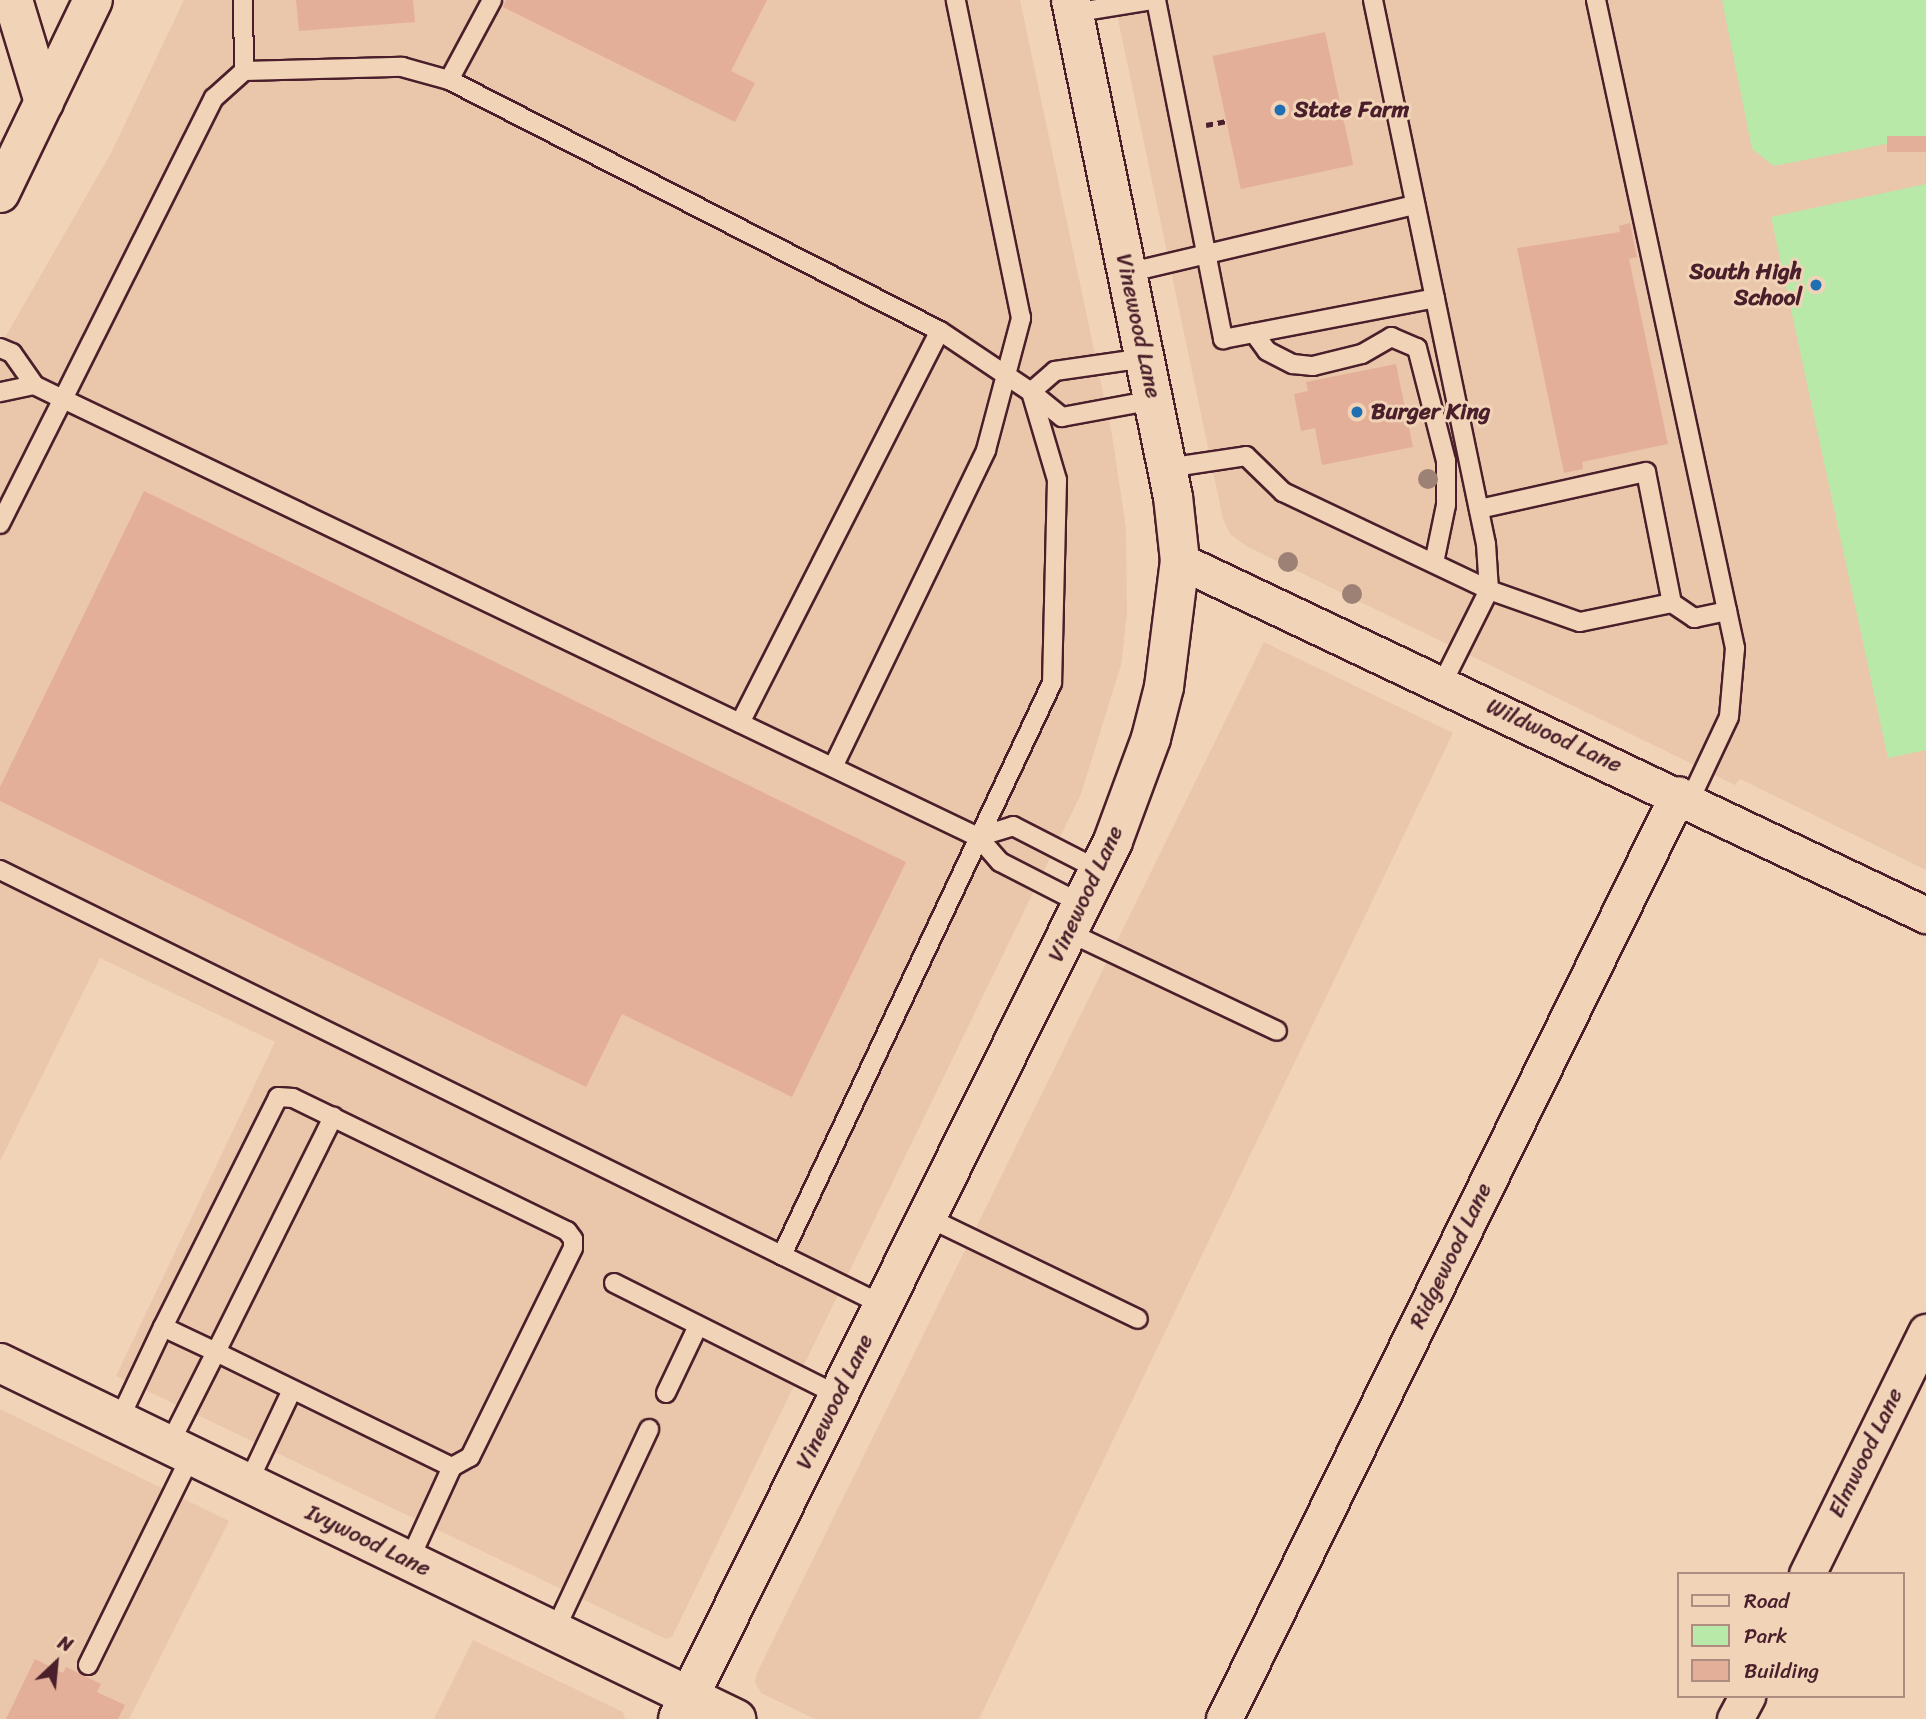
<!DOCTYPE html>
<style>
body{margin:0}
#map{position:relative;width:1926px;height:1719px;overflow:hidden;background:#f1d4b8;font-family:Sriracha,sans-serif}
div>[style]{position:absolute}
.built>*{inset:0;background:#eac6ab}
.green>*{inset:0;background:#b9e9a9}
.building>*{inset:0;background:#e4af98;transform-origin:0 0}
.path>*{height:4.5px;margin-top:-2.25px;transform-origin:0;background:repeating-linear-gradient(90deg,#4a1f2b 0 7px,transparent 0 12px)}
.roads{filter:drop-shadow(2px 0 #4a1f2b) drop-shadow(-2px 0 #4a1f2b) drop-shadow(0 2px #4a1f2b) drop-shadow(0 -2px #4a1f2b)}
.lane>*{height:18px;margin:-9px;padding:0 9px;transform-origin:9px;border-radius:9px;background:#f1d4b8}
.street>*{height:35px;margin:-17.5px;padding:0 17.5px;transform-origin:17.5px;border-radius:17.5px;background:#f1d4b8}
.secondary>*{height:38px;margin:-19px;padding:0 19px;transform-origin:19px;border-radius:19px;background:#f1d4b8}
.primary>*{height:38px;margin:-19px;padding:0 19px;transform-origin:19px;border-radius:19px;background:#f1d4b8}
.trees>*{width:20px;height:20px;margin:-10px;border-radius:50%;background:#9e8175}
.dots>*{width:19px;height:19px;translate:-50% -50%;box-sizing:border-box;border:4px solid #f1d4b8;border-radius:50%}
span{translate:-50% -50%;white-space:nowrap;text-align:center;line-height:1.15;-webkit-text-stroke:6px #f1d4b8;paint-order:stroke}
.poi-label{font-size:23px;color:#4a1f2b;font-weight:700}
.left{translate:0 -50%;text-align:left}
.right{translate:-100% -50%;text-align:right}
.street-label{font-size:23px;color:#4a1f2b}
.legend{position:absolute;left:1677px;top:1572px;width:228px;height:126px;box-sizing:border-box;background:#f1d4b8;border:2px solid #ae8c80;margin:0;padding:9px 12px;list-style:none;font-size:21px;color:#4a1f2b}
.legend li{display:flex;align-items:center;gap:14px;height:35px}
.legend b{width:35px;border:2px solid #ae8c80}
.north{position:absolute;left:21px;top:1628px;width:70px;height:70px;-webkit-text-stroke:5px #f1d4b8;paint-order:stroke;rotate:26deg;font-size:19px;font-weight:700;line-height:28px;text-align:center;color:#4a1f2b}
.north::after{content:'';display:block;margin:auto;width:24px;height:32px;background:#4a1f2b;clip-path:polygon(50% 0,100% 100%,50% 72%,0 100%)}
</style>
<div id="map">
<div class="built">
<i style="clip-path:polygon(184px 0,1020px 0,1112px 435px,1126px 528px,1127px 614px,1121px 665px,1081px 794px,672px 1637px,666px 1639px,116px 1376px,275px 1042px,100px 958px,0 1161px,0 346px,111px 153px)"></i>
<i style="clip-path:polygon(1114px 0,1926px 0,1926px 870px,1740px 779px,1735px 785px,1246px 546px,1230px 534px,1223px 519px)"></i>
<i style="clip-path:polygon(1264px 642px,1453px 733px,979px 1719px,815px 1719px,761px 1693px,755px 1682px,757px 1673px)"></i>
<i style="clip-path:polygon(0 1409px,229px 1521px,129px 1719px,0 1719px)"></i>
<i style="clip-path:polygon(473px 1640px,623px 1712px,625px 1719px,434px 1719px)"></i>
</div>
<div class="green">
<i style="clip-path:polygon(1722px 0,1926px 0,1926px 136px,1774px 166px,1752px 149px)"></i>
<i style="clip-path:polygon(1926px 184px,1926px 750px,1888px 758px,1771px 217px)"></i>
</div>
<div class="building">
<i style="clip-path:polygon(296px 0,413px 0,415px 22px,299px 31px)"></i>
<i style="clip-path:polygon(506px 0,767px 0,731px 71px,755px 83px,735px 122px,503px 7px)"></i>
<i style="left:1325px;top:32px;width:136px;height:115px;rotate:78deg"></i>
<i style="left:1926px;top:136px;width:16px;height:39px;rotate:90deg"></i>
<i style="clip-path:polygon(1630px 223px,1637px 257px,1629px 259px,1668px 444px,1582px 462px,1583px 469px,1564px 473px,1517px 248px,1620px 232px,1619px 226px)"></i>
<i style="clip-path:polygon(1396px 364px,1413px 447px,1322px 465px,1315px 428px,1301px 431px,1294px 394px,1308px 391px,1306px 382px)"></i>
<i style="clip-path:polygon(144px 491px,906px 862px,792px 1097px,622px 1014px,586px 1087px,0 801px,0 787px)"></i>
<i style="clip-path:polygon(35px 1659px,63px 1673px,66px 1667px,101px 1684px,97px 1692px,125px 1705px,118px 1719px,6px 1719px)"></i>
</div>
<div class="path">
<i style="left:1206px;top:125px;width:20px;rotate:-11deg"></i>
</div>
<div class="roads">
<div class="lane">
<i style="left:243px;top:0;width:71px;rotate:89.2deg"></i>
<i style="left:244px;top:71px;width:158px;rotate:-1.5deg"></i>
<i style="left:402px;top:67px;width:49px;rotate:15.5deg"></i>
<i style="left:449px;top:80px;width:551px;rotate:27.08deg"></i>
<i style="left:940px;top:331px;width:110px;rotate:33.8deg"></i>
<i style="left:1031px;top:392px;width:92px;rotate:73.5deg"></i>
<i style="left:1057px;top:480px;width:203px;rotate:91.4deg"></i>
<i style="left:1052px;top:683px;width:633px;rotate:115.27deg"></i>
<i style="left:1156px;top:0;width:346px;rotate:78.8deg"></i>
<i style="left:1223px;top:339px;width:216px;rotate:-10.9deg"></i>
<i style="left:1373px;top:0;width:556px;rotate:78.27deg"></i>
<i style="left:1486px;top:544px;width:46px;rotate:86.3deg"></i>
<i style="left:1489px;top:590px;width:105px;rotate:116.6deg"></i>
<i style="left:1596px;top:0;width:663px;rotate:77.89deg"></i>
<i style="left:1735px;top:648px;width:69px;rotate:95deg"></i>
<i style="left:1729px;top:717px;width:92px;rotate:115.2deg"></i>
<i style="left:1073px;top:13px;width:80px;rotate:-9.3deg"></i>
<i style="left:449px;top:80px;width:91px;rotate:-61.7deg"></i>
<i style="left:1127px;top:273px;width:296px;rotate:-13.3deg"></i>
<i style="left:1254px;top:333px;width:22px;rotate:54deg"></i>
<i style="left:1267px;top:351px;width:29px;rotate:27deg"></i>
<i style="left:1293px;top:364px;width:20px;rotate:6deg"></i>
<i style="left:1313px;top:366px;width:50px;rotate:-13.8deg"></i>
<i style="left:1362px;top:354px;width:34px;rotate:-30deg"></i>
<i style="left:1391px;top:337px;width:28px;rotate:23deg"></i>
<i style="left:1417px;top:348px;width:117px;rotate:75.6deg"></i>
<i style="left:1446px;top:461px;width:44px;rotate:90deg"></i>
<i style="left:1446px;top:505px;width:59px;rotate:101.7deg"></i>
<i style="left:0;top:348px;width:13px;rotate:23deg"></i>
<i style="left:12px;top:353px;width:39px;rotate:55deg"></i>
<i style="left:34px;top:385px;width:35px;rotate:168deg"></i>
<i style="left:1145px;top:358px;width:91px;rotate:171.8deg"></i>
<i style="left:1055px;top:371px;width:32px;rotate:139deg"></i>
<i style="left:1031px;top:392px;width:40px;rotate:39deg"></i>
<i style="left:1062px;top:417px;width:94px;rotate:-10.5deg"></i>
<i style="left:34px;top:385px;width:32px;rotate:26deg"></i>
<i style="left:63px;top:399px;width:337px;rotate:-63.4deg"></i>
<i style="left:214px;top:98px;width:40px;rotate:-42deg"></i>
<i style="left:1167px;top:468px;width:80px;rotate:-8.6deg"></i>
<i style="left:1246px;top:456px;width:52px;rotate:44.2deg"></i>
<i style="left:1283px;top:492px;width:228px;rotate:25.4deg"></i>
<i style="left:1489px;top:590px;width:96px;rotate:19.4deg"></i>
<i style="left:1580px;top:622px;width:94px;rotate:-11.7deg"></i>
<i style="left:1479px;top:509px;width:171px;rotate:-12.5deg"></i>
<i style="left:1646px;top:472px;width:134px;rotate:78.8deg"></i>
<i style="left:1672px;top:603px;width:27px;rotate:34deg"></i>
<i style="left:1694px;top:618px;width:34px;rotate:-12deg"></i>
<i style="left:0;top:524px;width:140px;rotate:-63.3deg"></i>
<i style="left:63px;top:399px;width:1014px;rotate:25.58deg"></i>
<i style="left:740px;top:723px;width:440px;rotate:-63deg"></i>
<i style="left:833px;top:767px;width:352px;rotate:-64.2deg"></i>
<i style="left:986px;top:450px;width:137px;rotate:-75.1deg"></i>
<i style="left:1021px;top:318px;width:325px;rotate:-101.6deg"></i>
<i style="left:0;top:870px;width:984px;rotate:26.23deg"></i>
<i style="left:1082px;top:904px;width:92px;rotate:-152.9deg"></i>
<i style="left:1000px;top:862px;width:33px;rotate:-131deg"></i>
<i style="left:978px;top:837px;width:37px;rotate:-17deg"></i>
<i style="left:1013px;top:826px;width:97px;rotate:27.1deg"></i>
<i style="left:1068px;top:932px;width:231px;rotate:25.3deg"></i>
<i style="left:927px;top:1217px;width:234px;rotate:25.8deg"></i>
<i style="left:614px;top:1283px;width:250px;rotate:26.6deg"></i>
<i style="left:163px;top:1327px;width:257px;rotate:-63.4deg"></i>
<i style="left:278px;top:1097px;width:15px;rotate:4deg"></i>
<i style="left:293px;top:1098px;width:305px;rotate:25.9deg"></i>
<i style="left:567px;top:1231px;width:10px;rotate:53deg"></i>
<i style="left:573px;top:1239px;width:9px;rotate:90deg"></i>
<i style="left:573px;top:1248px;width:233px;rotate:116.2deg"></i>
<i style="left:470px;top:1457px;width:21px;rotate:151deg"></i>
<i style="left:452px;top:1467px;width:103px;rotate:114.6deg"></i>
<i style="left:666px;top:1393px;width:74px;rotate:-64.5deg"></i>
<i style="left:119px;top:1420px;width:103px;rotate:-64.7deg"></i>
<i style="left:163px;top:1327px;width:59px;rotate:25.3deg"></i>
<i style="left:216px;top:1352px;width:263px;rotate:-63.5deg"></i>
<i style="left:169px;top:1445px;width:104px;rotate:-63.2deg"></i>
<i style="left:216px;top:1352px;width:263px;rotate:26deg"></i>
<i style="left:248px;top:1483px;width:103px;rotate:-64.7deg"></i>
<i style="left:555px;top:1630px;width:222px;rotate:-64.9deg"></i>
<i style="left:88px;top:1665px;width:233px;rotate:-63.8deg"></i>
</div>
<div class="street">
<i style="left:1180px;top:561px;width:826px;rotate:25.39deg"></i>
<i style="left:1807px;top:1574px;width:270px;rotate:-63.8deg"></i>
<i style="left:1224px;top:1719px;width:1030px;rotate:-63.86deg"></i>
<i style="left:1735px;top:1719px;width:26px;rotate:-62deg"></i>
</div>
<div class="secondary">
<i style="left:0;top:1363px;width:818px;rotate:25.81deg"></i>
<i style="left:678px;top:1719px;width:980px;rotate:-63.64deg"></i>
<i style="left:1113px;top:841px;width:110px;rotate:-69.7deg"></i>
<i style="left:1151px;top:738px;width:53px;rotate:-75.7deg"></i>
<i style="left:1164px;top:687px;width:127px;rotate:-82.8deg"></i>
<i style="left:1180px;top:561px;width:64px;rotate:-96.2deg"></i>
<i style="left:1173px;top:497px;width:507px;rotate:-101.6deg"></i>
</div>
<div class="primary">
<i style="left:13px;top:0;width:107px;rotate:73.1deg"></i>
<i style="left:0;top:193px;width:214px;rotate:-64.3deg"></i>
</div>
</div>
<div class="trees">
<i style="left:1428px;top:479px"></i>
<i style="left:1288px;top:562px"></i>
<i style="left:1352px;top:594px"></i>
</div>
<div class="dots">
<i style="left:1280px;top:110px;background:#1f6fb2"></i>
<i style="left:1816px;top:285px;background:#1f6fb2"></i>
<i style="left:1357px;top:412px;background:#1f6fb2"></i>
</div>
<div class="poi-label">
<span class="left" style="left:1294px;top:110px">State Farm</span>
<span class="right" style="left:1802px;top:285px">South High<br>School</span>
<span class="left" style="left:1371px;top:412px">Burger King</span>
</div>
<div class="street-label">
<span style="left:1138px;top:326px;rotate:78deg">Vinewood Lane</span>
<span style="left:1554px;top:736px;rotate:25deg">Wildwood Lane</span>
<span style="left:1086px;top:894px;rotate:-65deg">Vinewood Lane</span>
<span style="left:1451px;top:1256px;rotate:-64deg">Ridgewood Lane</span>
<span style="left:835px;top:1402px;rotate:-64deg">Vinewood Lane</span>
<span style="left:1866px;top:1453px;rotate:-64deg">Elmwood Lane</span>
<span style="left:368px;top:1541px;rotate:26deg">Ivywood Lane</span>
</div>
<ul class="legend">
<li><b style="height:9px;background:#f1d4b8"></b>Road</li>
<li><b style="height:19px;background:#b9e9a9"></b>Park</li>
<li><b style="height:19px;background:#e4af98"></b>Building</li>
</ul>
<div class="north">N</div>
</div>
